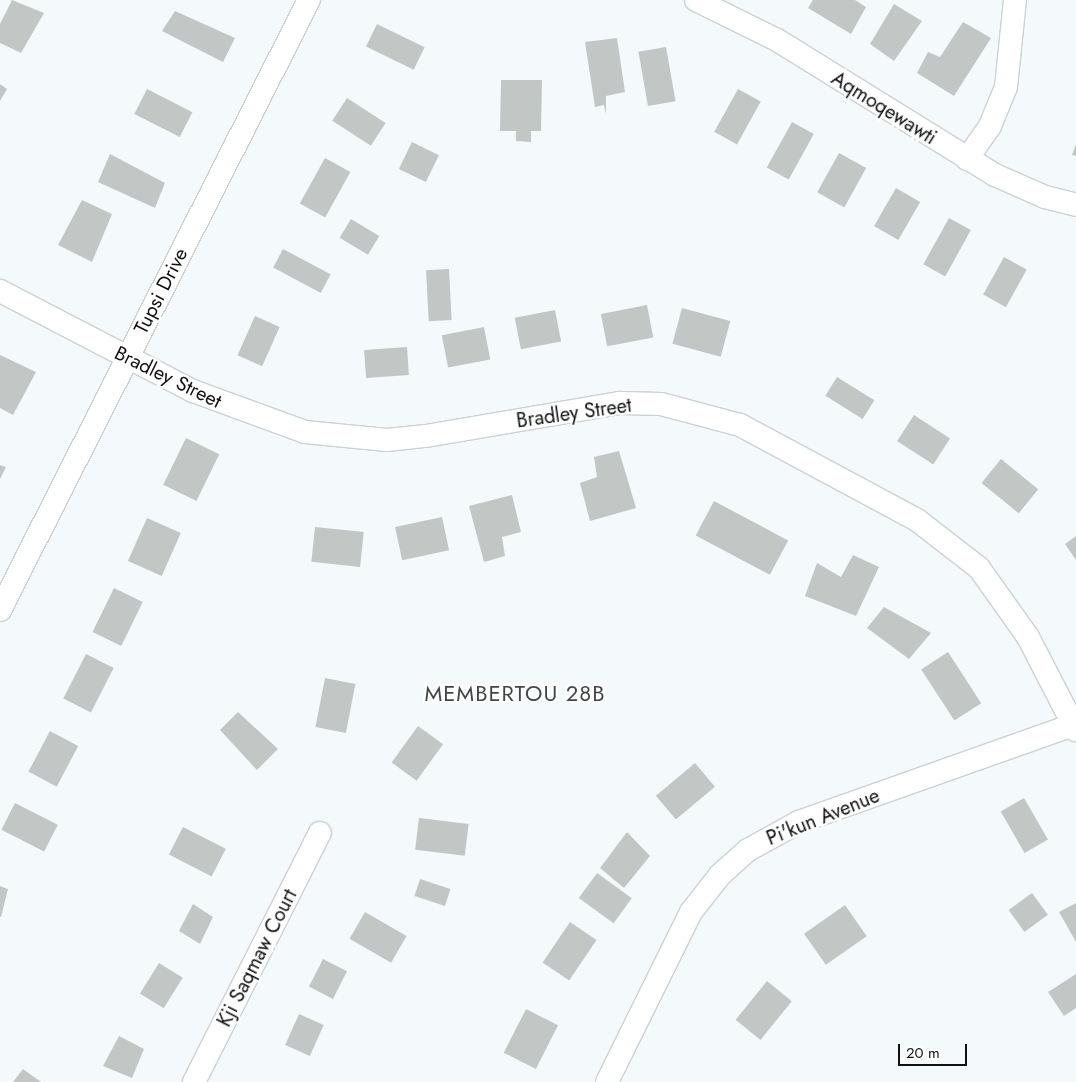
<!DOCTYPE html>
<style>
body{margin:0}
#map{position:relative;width:1076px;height:1082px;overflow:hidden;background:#f4fafb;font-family:Jost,sans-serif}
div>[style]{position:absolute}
.building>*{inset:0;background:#c2c7c6;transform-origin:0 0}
.roads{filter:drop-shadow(1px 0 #ccd2d3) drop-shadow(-1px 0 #ccd2d3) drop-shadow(0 1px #ccd2d3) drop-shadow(0 -1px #ccd2d3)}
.minor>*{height:22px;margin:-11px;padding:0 11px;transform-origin:11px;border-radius:11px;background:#fff}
span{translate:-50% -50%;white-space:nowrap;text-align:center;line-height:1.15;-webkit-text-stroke:4.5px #fff;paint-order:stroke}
.street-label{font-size:20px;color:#101212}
.quarter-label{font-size:22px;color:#424647;letter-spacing:1px}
.scale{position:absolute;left:898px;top:1044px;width:69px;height:22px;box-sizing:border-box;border:2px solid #101212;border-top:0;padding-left:6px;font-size:15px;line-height:18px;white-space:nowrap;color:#101212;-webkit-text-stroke:4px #fff;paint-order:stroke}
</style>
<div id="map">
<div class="building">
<i style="clip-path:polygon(12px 0,44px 13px,21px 53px,0 43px,0 24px)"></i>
<i style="clip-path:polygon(813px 0,855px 0,866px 7px,851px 34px,808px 8px)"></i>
<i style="clip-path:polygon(894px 4px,922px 21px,894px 61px,870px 44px)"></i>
<i style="clip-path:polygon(175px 11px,235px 38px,223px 62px,162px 31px)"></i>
<i style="clip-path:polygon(963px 22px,991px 38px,954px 96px,917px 73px,928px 52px,940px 57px)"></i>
<i style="left:377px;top:24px;width:53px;height:25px;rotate:26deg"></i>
<i style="clip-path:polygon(617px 38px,625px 92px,606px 96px,606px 114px,604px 105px,595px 107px,585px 42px)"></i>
<i style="left:666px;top:47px;width:55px;height:28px;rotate:80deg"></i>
<i style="clip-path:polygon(501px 80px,542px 80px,541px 131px,531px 131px,531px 142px,516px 141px,516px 131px,500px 131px)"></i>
<i style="clip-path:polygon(0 84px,7px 89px,0 101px)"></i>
<i style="left:147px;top:89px;width:51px;height:28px;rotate:27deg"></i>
<i style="left:738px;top:89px;width:26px;height:49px;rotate:29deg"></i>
<i style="left:347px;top:98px;width:46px;height:27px;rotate:33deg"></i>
<i style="left:792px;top:122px;width:25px;height:52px;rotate:29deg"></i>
<i style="left:412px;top:142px;width:30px;height:30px;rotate:26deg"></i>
<i style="clip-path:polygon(1076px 144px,1076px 156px,1072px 155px)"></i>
<i style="left:839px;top:153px;width:31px;height:45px;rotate:29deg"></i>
<i style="clip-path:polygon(110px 154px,165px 183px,155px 208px,98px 182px)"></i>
<i style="left:325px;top:158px;width:29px;height:52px;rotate:29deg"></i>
<i style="left:896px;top:188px;width:28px;height:44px;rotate:30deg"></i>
<i style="clip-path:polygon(82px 200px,112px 214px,92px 262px,58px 245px)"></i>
<i style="left:949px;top:218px;width:25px;height:53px;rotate:29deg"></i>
<i style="left:351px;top:219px;width:33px;height:22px;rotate:31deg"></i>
<i style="left:283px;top:249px;width:54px;height:21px;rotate:28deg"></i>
<i style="left:1004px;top:257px;width:26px;height:43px;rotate:29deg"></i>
<i style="left:449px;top:269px;width:51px;height:23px;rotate:87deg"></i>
<i style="left:647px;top:305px;width:33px;height:47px;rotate:79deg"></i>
<i style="left:682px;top:308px;width:50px;height:37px;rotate:15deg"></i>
<i style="left:555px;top:310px;width:32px;height:41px;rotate:79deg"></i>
<i style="left:255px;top:316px;width:27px;height:43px;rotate:24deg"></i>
<i style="left:484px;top:327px;width:33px;height:43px;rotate:79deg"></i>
<i style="left:407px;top:347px;width:28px;height:43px;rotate:86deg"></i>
<i style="clip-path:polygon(0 355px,36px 372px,13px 415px,0 408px)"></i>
<i style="left:837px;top:377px;width:44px;height:22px;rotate:32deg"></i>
<i style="left:914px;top:415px;width:43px;height:31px;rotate:33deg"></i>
<i style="left:186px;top:438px;width:37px;height:52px;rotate:26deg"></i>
<i style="clip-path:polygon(619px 451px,636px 508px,590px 521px,580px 483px,597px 477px,594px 457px)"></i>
<i style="left:1001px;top:459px;width:48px;height:31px;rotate:39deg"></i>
<i style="clip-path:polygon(0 465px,6px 467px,0 479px)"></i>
<i style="clip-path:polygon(512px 495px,521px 532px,502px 537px,505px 556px,484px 562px,469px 506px)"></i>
<i style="left:714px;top:501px;width:84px;height:39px;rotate:28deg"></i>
<i style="left:442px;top:517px;width:34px;height:48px;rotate:78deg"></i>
<i style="left:147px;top:518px;width:37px;height:47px;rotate:24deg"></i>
<i style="left:315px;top:527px;width:49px;height:35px;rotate:6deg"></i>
<i style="clip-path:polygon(1076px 536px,1076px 560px,1065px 544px)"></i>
<i style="clip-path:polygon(853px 555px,879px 567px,856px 616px,805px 596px,817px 563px,841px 577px)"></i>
<i style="left:114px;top:588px;width:32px;height:49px;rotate:26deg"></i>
<i style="clip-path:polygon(884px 607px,931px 633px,909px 659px,867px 628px)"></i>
<i style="left:948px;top:652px;width:61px;height:32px;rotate:57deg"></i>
<i style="left:86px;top:654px;width:31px;height:50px;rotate:27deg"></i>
<i style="left:325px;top:678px;width:31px;height:50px;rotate:11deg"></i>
<i style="clip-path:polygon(238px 712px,278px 749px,257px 770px,220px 730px)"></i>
<i style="left:418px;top:726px;width:31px;height:45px;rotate:36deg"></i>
<i style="left:50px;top:731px;width:32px;height:46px;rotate:28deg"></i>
<i style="left:695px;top:763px;width:31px;height:51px;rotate:50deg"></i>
<i style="left:1024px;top:798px;width:48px;height:27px;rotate:60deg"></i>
<i style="left:15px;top:803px;width:48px;height:30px;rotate:27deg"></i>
<i style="left:419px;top:818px;width:50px;height:32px;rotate:7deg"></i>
<i style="left:183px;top:827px;width:48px;height:31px;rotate:27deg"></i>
<i style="clip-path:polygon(627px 832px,650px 856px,624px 888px,600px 868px)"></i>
<i style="left:597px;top:873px;width:43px;height:31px;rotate:36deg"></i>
<i style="left:420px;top:879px;width:32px;height:18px;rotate:18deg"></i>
<i style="clip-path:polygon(0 886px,8px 889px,1px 917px,0 916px)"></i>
<i style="left:1032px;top:893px;width:27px;height:29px;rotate:54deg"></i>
<i style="clip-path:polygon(1076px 903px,1076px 942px,1059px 912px)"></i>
<i style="clip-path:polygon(193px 904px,213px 917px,200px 944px,179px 931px)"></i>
<i style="left:845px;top:905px;width:38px;height:50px;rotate:55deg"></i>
<i style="left:365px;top:912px;width:48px;height:31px;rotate:30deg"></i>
<i style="left:570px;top:922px;width:32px;height:49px;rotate:34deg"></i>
<i style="left:323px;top:959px;width:27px;height:31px;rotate:27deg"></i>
<i style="left:159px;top:963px;width:28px;height:36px;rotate:32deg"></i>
<i style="clip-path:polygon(1076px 974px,1076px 1008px,1064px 1016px,1048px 992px)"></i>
<i style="left:767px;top:981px;width:32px;height:50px;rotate:39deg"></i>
<i style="left:526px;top:1009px;width:36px;height:49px;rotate:27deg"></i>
<i style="left:299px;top:1014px;width:27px;height:34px;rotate:24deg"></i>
<i style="clip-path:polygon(119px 1036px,144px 1049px,132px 1078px,103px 1066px)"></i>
<i style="clip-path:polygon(23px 1069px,41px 1082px,13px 1082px)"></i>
</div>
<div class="roads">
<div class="minor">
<i style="left:696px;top:0;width:90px;rotate:26.3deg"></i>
<i style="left:777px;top:40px;width:256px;rotate:31.8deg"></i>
<i style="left:995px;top:175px;width:55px;rotate:23.7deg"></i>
<i style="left:1045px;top:197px;width:32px;rotate:14deg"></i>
<i style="left:967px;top:159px;width:40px;rotate:-55.1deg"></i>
<i style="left:990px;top:126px;width:42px;rotate:-67.7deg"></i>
<i style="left:1006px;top:87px;width:87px;rotate:-84.1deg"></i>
<i style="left:0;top:291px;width:217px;rotate:27.4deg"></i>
<i style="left:193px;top:391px;width:119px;rotate:20.1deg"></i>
<i style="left:305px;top:432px;width:82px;rotate:5.6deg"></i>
<i style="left:387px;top:440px;width:39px;rotate:-6deg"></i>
<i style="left:426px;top:436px;width:197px;rotate:-9.7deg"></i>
<i style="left:620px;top:403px;width:41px;rotate:1.4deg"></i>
<i style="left:661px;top:404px;width:82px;rotate:14.9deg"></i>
<i style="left:740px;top:425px;width:201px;rotate:28.2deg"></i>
<i style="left:917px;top:520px;width:78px;rotate:37.7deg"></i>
<i style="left:979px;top:568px;width:85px;rotate:54.6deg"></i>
<i style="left:1028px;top:637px;width:105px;rotate:62.7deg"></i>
<i style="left:0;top:610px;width:684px;rotate:-63.14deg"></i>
<i style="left:194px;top:1082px;width:279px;rotate:-63.2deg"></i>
<i style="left:607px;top:1082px;width:190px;rotate:-63.7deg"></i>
<i style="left:691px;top:912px;width:47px;rotate:-51.9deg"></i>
<i style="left:720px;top:875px;width:38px;rotate:-42deg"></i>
<i style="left:748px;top:850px;width:58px;rotate:-28.8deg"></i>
<i style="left:799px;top:822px;width:291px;rotate:-19.5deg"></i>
</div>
</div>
<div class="street-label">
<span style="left:884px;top:108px;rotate:32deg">Aqmoqewawti</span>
<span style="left:161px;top:291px;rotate:-63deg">Tupsi Drive</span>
<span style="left:168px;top:377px;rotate:26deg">Bradley Street</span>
<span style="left:574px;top:413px;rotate:-8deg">Bradley Street</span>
<span style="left:823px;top:817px;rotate:-22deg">Pi'kun Avenue</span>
<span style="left:257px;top:958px;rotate:-63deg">Kji Saqmaw Court</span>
</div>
<div class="quarter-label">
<span style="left:515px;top:694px">MEMBERTOU 28B</span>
</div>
<div class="scale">20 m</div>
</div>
